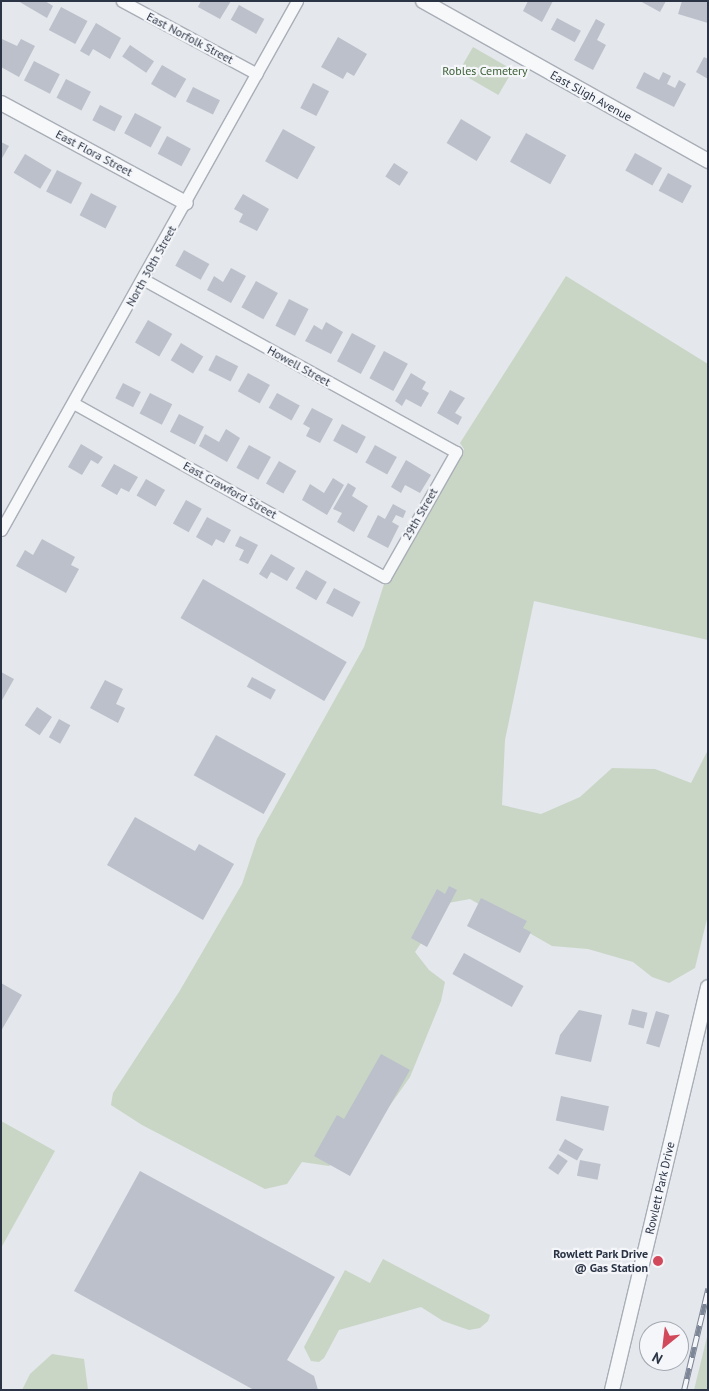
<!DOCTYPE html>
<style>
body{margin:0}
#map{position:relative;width:709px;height:1391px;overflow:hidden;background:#e4e7ec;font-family:"PT Sans",sans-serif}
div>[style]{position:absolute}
.green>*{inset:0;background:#c9d6c5;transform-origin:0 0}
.building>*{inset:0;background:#bbc0ca;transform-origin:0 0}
.roads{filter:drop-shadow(1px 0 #a9aeb7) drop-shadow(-1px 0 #a9aeb7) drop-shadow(0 1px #a9aeb7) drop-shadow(0 -1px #a9aeb7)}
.minor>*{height:11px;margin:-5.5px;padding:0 5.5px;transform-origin:5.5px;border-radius:5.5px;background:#f7f8fa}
.tertiary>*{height:14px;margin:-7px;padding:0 7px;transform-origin:7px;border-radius:7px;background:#f7f8fa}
.rail>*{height:5.5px;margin-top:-2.75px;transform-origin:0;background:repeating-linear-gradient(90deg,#f4f6f9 0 11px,#7d8696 0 22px);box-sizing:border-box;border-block:1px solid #7d8696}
.dots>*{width:14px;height:14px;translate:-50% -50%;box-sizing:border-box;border:2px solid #f4f6f9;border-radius:50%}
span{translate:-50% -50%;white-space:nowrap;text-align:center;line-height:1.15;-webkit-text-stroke:4.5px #f4f6f9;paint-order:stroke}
.street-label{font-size:12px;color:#2b3445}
.park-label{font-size:12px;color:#3f6138}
.poi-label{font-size:12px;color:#2b3445;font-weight:700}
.right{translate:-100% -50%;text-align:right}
.frame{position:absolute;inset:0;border:2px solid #2b3445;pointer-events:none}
.north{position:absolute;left:639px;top:1321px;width:50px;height:50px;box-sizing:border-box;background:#f4f6f9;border:1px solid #a4a8b1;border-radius:50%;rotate:209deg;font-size:14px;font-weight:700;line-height:20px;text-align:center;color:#2b3445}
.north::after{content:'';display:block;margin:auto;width:18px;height:22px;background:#d1495b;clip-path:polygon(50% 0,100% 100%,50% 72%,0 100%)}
</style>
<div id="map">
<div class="green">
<i style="left:473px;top:47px;width:46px;height:29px;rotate:30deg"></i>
<i style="clip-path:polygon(566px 276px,708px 364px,708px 640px,534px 601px,505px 740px,502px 805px,541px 814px,580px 797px,612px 768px,655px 769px,691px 783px,708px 750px,708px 915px,695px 968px,669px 983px,652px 977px,633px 962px,588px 949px,552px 946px,470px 899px,448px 903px,415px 952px,429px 970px,445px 982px,441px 1001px,410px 1077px,362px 1145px,329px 1166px,302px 1162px,287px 1184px,265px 1189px,142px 1125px,111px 1105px,113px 1093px,179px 992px,242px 884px,257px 839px,364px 647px,384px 584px,387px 585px,464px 449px,460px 443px)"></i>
<i style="clip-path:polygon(1px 1121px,55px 1151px,1px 1248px)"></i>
<i style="clip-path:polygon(383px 1259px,490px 1315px,488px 1321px,480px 1328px,469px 1330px,443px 1321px,421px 1307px,339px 1330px,324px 1358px,319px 1362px,311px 1361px,304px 1347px,345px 1270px,370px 1283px)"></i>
<i style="clip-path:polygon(708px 1333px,708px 1390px,694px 1390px)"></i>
<i style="clip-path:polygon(52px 1354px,84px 1359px,88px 1390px,22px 1390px,30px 1374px)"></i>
</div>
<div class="building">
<i style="clip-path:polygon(18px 1px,45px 1px,53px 6px,47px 18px)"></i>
<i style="clip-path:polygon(201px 1px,231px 1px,220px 19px,198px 7px)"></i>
<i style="clip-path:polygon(528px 1px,553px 1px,542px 22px,523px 11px)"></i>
<i style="clip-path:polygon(640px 1px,666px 1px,660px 12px)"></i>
<i style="clip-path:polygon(682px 1px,708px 1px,708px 23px,678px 14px)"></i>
<i style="left:239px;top:5px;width:29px;height:17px;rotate:29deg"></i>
<i style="left:61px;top:7px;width:30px;height:26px;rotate:28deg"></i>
<i style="left:557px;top:18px;width:27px;height:13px;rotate:28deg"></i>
<i style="clip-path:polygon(596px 19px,605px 24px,597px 40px,606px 45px,593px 70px,574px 60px)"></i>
<i style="clip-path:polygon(96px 23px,121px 38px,110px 59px,93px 49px,89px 56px,80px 51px)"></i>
<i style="clip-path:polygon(338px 37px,367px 54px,354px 76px,347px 72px,343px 79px,321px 67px)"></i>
<i style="clip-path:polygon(2px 39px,17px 46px,21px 39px,35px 46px,19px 77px,1px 67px)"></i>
<i style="left:130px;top:45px;width:29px;height:14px;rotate:34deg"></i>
<i style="clip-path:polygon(704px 57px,708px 59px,708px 79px,696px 72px)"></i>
<i style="left:34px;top:61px;width:29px;height:22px;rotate:27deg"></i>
<i style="left:162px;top:65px;width:28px;height:22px;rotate:30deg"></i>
<i style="clip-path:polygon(644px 72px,659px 80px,663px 72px,671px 76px,667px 84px,675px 88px,679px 80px,686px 84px,674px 107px,636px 88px)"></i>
<i style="left:66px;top:79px;width:28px;height:21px;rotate:27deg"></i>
<i style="left:313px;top:83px;width:18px;height:28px;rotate:27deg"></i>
<i style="left:193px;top:87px;width:30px;height:16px;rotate:26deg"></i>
<i style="left:100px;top:105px;width:25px;height:17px;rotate:27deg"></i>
<i style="left:135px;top:113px;width:30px;height:23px;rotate:28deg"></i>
<i style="left:461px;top:119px;width:35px;height:28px;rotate:31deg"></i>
<i style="left:283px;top:129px;width:37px;height:37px;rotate:29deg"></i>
<i style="left:526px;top:133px;width:46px;height:33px;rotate:29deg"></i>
<i style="left:167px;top:136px;width:27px;height:20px;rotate:28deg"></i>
<i style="clip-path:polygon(1px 142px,9px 146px,1px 160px)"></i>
<i style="left:635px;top:153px;width:31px;height:20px;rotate:29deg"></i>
<i style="left:25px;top:154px;width:31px;height:22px;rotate:31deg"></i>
<i style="left:394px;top:163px;width:17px;height:16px;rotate:33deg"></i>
<i style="left:57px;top:170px;width:28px;height:24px;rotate:27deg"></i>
<i style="left:668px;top:173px;width:27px;height:20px;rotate:28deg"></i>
<i style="left:91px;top:193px;width:29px;height:25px;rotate:27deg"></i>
<i style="clip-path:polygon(243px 194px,269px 209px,257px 231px,239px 222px,243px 214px,234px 209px)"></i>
<i style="left:184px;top:250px;width:29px;height:18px;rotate:29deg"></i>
<i style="clip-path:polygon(231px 268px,246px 276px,231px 303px,207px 290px,214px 276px,223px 282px)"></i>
<i style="left:256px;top:281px;width:25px;height:30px;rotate:29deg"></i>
<i style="left:289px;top:299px;width:22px;height:30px;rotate:27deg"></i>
<i style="left:148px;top:320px;width:28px;height:26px;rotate:30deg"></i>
<i style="clip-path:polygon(326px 322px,343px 332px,331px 354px,305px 341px,314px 325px,322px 330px)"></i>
<i style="left:352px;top:333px;width:27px;height:32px;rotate:28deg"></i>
<i style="left:181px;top:343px;width:26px;height:20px;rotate:31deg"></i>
<i style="left:384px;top:351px;width:27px;height:31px;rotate:28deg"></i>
<i style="left:216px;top:355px;width:25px;height:17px;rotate:27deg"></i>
<i style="left:248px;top:373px;width:25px;height:21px;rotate:29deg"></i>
<i style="clip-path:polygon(411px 373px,426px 382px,422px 389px,429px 393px,421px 407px,406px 399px,402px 406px,395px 401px)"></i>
<i style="left:123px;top:383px;width:20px;height:17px;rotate:27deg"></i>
<i style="clip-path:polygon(450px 390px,465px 398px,455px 413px,462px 417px,458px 425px,437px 413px)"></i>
<i style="left:150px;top:393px;width:25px;height:23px;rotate:27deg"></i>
<i style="left:277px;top:393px;width:26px;height:17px;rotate:29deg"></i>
<i style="clip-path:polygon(312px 408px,333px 419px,320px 443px,306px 436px,310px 428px,303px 424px)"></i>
<i style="left:179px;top:414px;width:28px;height:20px;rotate:27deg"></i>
<i style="left:342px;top:424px;width:27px;height:19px;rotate:28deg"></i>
<i style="clip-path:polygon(226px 429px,240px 438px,227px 462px,199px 446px,205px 434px,219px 442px)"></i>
<i style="clip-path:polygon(81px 444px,103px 457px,98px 464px,91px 460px,82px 475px,68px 467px)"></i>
<i style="left:249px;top:445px;width:25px;height:26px;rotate:29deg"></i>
<i style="left:375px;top:445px;width:25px;height:20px;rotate:29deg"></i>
<i style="clip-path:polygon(406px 460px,431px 475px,420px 493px,405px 485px,401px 493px,391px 487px)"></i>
<i style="left:279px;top:461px;width:20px;height:26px;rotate:30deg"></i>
<i style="clip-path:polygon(114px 464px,138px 477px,129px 492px,121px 488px,117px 495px,101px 486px)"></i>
<i style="clip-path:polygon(333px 478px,344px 485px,327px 515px,302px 500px,310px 484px,324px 493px)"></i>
<i style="left:146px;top:479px;width:22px;height:19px;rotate:30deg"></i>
<i style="clip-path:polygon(348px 483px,356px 488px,352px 496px,368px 506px,354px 532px,337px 522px,342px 513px,333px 509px)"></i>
<i style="left:186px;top:500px;width:18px;height:27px;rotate:29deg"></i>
<i style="clip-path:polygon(393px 504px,406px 511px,403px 518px,396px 515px,392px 522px,399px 526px,388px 548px,367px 537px,378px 515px,385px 519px)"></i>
<i style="clip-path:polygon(207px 517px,231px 530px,224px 543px,216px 539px,212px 546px,196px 537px)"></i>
<i style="clip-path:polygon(240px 536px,258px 545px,248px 564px,239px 560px,244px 550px,235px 546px)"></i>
<i style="clip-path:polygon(42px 539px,75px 557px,71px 565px,79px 569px,66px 593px,16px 566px,25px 550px,33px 555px)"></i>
<i style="clip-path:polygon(271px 554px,295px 568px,287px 581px,271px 572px,267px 579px,259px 574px)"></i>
<i style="left:306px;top:570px;width:24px;height:21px;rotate:30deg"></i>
<i style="left:203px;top:579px;width:166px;height:45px;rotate:30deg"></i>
<i style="left:334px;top:588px;width:30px;height:17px;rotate:28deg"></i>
<i style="clip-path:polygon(1px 672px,14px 679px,1px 702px)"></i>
<i style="left:252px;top:677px;width:27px;height:11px;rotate:28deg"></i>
<i style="clip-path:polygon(105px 680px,123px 689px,116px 704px,125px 708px,118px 723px,90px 708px)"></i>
<i style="left:37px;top:707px;width:18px;height:22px;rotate:34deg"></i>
<i style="left:59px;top:719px;width:13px;height:21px;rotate:29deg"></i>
<i style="left:216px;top:735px;width:80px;height:46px;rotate:29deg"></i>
<i style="clip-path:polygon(135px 817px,195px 851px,199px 844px,234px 864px,203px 920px,107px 865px)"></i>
<i style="clip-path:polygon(449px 886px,457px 890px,427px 947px,411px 938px,437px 889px,445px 894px)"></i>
<i style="clip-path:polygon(481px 898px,527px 921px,523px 928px,531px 932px,520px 953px,467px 926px)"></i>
<i style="left:464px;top:953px;width:68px;height:24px;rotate:29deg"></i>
<i style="clip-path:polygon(1px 983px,22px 995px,1px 1031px)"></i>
<i style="left:632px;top:1009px;width:16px;height:16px;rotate:14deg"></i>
<i style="clip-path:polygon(579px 1010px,602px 1015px,591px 1062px,555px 1054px,560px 1035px)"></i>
<i style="left:656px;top:1011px;width:14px;height:34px;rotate:17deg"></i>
<i style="clip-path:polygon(381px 1054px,410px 1070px,350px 1176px,314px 1156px,337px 1115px,344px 1119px)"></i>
<i style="left:561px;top:1096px;width:49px;height:25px;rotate:12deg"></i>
<i style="left:565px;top:1139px;width:21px;height:13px;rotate:29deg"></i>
<i style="left:558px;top:1154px;width:12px;height:17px;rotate:35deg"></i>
<i style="left:580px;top:1160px;width:21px;height:16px;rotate:11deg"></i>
<i style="clip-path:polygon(140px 1171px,335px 1277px,287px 1360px,314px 1376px,318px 1390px,254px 1390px,74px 1291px)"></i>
</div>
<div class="roads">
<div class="minor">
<i style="left:122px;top:1px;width:153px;rotate:28.4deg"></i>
<i style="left:75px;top:404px;width:355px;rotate:29.2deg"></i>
<i style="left:385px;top:577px;width:144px;rotate:-60.4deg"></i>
<i style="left:456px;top:452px;width:358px;rotate:-151.1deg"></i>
<i style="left:1px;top:530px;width:606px;rotate:-60.77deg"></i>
</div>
<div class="tertiary">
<i style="left:423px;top:1px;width:327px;rotate:29.3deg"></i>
<i style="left:1px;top:103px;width:210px;rotate:28.4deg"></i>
<i style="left:612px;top:1390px;width:414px;rotate:-76.6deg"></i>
</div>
</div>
<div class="rail">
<i style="left:684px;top:1390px;width:104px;rotate:-76.6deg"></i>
</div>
<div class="dots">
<i style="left:658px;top:1261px;background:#d1495b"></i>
</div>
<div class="street-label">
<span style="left:190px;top:38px;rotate:28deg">East Norfolk Street</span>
<span style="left:591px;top:96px;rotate:29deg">East Sligh Avenue</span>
<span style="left:94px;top:153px;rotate:28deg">East Flora Street</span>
<span style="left:151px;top:266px;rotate:-61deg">North 30th Street</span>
<span style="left:299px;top:366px;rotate:29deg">Howell Street</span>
<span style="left:230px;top:490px;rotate:29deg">East Crawford Street</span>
<span style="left:420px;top:514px;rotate:-60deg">29th Street</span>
<span style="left:660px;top:1188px;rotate:-77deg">Rowlett Park Drive</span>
</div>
<div class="park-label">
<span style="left:485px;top:71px">Robles Cemetery</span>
</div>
<div class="poi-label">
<span class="right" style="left:648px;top:1261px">Rowlett Park Drive<br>@ Gas Station</span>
</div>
<div class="frame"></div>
<div class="north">N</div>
</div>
